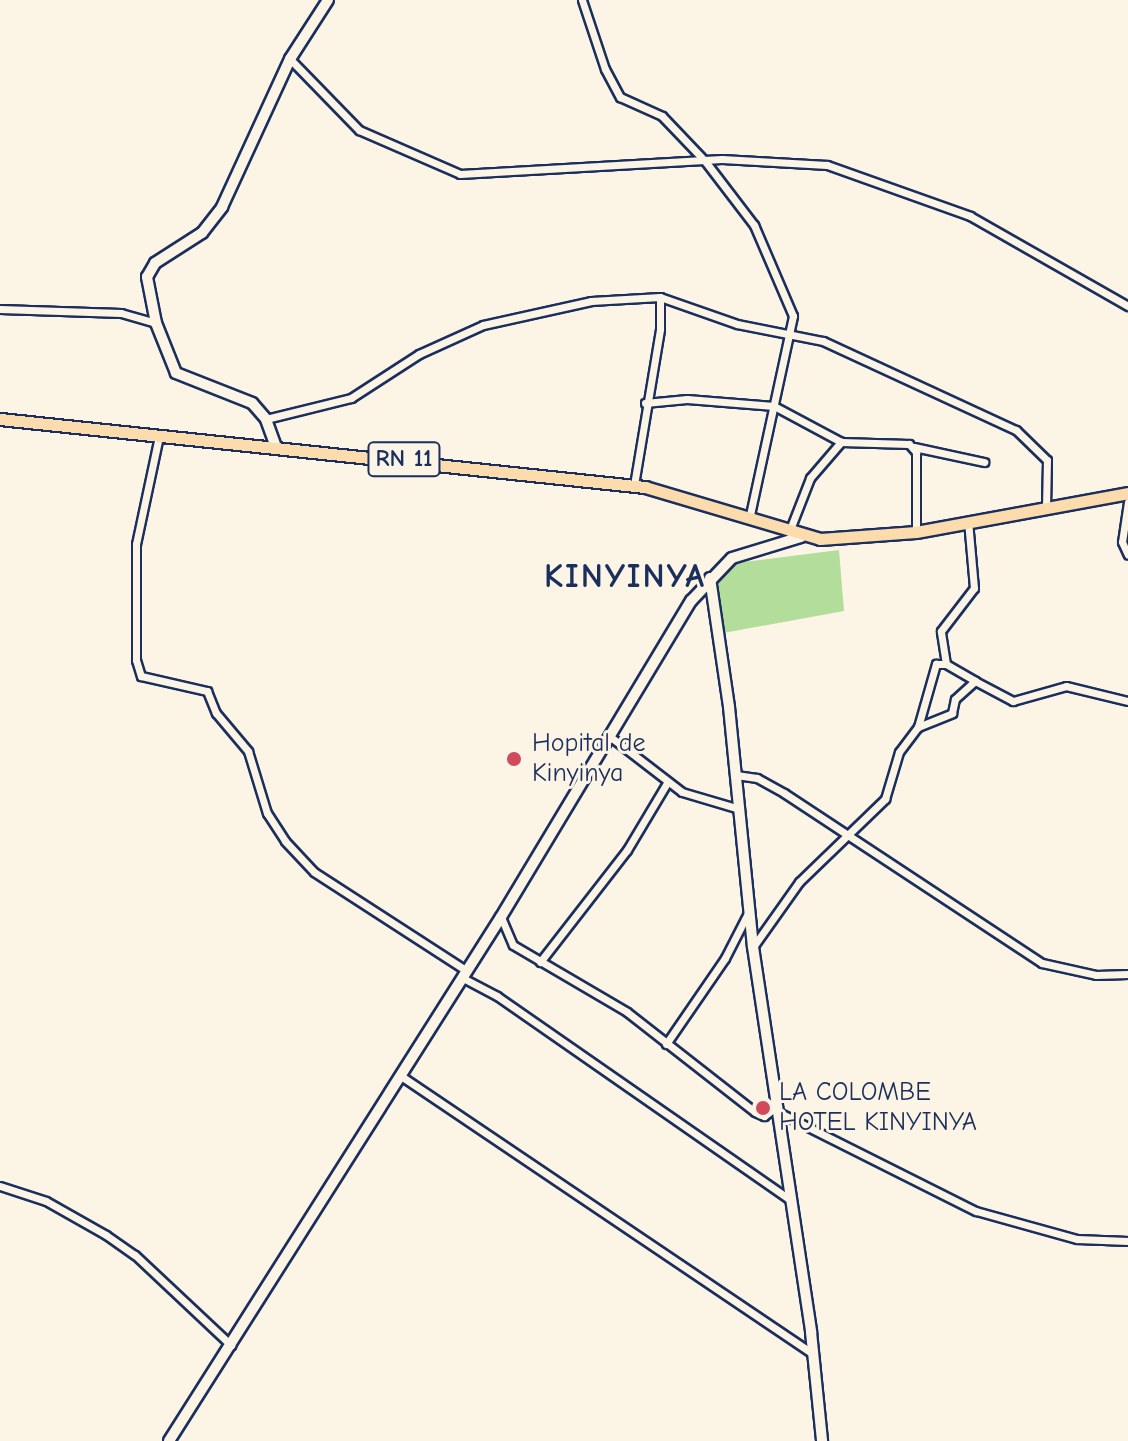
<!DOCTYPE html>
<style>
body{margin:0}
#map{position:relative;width:1128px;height:1441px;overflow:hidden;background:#fcf5e5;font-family:"Comic Neue",sans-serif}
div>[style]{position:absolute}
.green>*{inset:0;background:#b3dd9a}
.roads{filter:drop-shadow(2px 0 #1b2f5e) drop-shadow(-2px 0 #1b2f5e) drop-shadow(0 2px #1b2f5e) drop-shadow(0 -2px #1b2f5e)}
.street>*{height:7px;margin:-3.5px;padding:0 3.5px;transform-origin:3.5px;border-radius:3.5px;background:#fcf5e5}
.secondary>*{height:10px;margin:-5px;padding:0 5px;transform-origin:5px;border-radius:5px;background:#fcf5e5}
.primary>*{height:11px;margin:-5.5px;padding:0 5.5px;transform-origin:5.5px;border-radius:5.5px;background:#fcdcac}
.dots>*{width:22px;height:22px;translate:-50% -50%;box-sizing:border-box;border:4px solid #fcf5e5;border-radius:50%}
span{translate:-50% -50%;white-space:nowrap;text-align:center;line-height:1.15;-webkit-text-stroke:6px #fcf5e5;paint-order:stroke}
.shield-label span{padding:2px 6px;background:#fcf5e5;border:2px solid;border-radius:6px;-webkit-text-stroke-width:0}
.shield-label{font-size:24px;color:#1b2f5e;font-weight:700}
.poi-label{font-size:26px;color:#1b2f5e}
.left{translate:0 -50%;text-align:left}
.district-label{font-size:34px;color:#1b2f5e;font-weight:700;letter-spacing:2px}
</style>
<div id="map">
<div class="green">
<i style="clip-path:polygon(839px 550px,844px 611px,723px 633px,715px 579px,727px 564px)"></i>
</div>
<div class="roads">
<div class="street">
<i style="left:582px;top:0;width:73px;rotate:71.6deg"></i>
<i style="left:605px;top:69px;width:32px;rotate:62deg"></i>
<i style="left:620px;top:97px;width:46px;rotate:24.3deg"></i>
<i style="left:662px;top:116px;width:62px;rotate:46.3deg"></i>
<i style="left:705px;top:161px;width:81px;rotate:52.6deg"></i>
<i style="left:754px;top:225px;width:99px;rotate:66.8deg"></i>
<i style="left:793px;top:316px;width:208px;rotate:102.2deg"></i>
<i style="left:290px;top:59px;width:99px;rotate:45.8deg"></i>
<i style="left:359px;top:130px;width:110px;rotate:23.5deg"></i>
<i style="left:460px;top:174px;width:262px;rotate:-3.3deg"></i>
<i style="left:722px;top:159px;width:105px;rotate:3.3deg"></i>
<i style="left:827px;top:165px;width:152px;rotate:19.6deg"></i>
<i style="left:970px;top:216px;width:182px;rotate:29.7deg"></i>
<i style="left:0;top:309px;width:121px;rotate:1.9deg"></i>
<i style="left:121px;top:313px;width:36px;rotate:16deg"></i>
<i style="left:645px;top:403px;width:42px;rotate:-5.4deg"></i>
<i style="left:687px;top:399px;width:87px;rotate:4.6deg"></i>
<i style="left:774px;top:406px;width:76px;rotate:28.2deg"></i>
<i style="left:841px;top:442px;width:68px;rotate:1.7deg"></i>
<i style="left:909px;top:444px;width:11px;rotate:49deg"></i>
<i style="left:916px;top:452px;width:80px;rotate:90deg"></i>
<i style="left:266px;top:419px;width:88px;rotate:-13.9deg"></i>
<i style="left:351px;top:398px;width:81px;rotate:-32.9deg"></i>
<i style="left:419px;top:354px;width:70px;rotate:-24.4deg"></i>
<i style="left:483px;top:325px;width:111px;rotate:-12.5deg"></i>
<i style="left:591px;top:301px;width:69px;rotate:-3.3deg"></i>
<i style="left:660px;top:297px;width:82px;rotate:19.3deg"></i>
<i style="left:737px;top:324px;width:88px;rotate:11.2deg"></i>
<i style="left:823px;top:341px;width:213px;rotate:24.8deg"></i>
<i style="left:1016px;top:430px;width:43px;rotate:44.1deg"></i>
<i style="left:1047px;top:460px;width:49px;rotate:91.2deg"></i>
<i style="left:159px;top:436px;width:110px;rotate:102deg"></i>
<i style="left:136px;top:544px;width:116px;rotate:90deg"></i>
<i style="left:136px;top:660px;width:17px;rotate:73deg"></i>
<i style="left:141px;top:676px;width:68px;rotate:12.8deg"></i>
<i style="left:207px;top:691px;width:24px;rotate:68deg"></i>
<i style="left:216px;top:713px;width:50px;rotate:49.9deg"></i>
<i style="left:248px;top:751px;width:65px;rotate:73deg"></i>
<i style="left:267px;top:813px;width:33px;rotate:57deg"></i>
<i style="left:285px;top:841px;width:42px;rotate:46.9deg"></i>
<i style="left:314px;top:872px;width:179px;rotate:32.9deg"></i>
<i style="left:914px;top:447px;width:72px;rotate:12.1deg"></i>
<i style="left:634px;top:485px;width:158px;rotate:-80.5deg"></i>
<i style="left:660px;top:329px;width:32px;rotate:-90deg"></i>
<i style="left:1128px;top:502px;width:40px;rotate:98.5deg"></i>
<i style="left:1122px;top:542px;width:14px;rotate:65deg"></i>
<i style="left:789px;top:532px;width:58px;rotate:-68.7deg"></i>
<i style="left:810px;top:478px;width:48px;rotate:-49.3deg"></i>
<i style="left:946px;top:664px;width:33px;rotate:-99deg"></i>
<i style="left:941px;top:631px;width:54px;rotate:-52.5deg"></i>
<i style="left:974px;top:588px;width:67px;rotate:-95.1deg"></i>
<i style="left:918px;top:727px;width:66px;rotate:-74.1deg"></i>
<i style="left:936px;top:664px;width:10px"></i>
<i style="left:946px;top:664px;width:34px;rotate:30deg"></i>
<i style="left:608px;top:735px;width:93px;rotate:37.6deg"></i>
<i style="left:682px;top:792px;width:56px;rotate:16.5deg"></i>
<i style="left:736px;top:775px;width:21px;rotate:8deg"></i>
<i style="left:757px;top:778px;width:31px;rotate:29deg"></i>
<i style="left:784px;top:793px;width:309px;rotate:33.4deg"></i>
<i style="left:1042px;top:963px;width:55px;rotate:12.5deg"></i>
<i style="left:1096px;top:975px;width:32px;rotate:-2deg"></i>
<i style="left:501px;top:917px;width:30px;rotate:67deg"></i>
<i style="left:513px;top:945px;width:132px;rotate:30.4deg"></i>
<i style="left:627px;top:1012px;width:162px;rotate:38deg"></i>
<i style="left:755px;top:1112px;width:10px;rotate:24deg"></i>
<i style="left:764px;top:1116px;width:16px;rotate:-38deg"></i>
<i style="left:753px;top:947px;width:80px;rotate:-54.7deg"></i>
<i style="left:799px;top:882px;width:120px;rotate:-44deg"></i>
<i style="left:885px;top:799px;width:49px;rotate:-73.4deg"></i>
<i style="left:899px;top:752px;width:31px;rotate:-53deg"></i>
<i style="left:918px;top:727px;width:37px;rotate:-22deg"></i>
<i style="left:952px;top:713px;width:14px;rotate:-78deg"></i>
<i style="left:955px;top:699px;width:27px;rotate:-42deg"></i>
<i style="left:975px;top:681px;width:43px;rotate:27.8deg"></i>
<i style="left:1013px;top:701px;width:55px;rotate:-15.8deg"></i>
<i style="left:1066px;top:686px;width:64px;rotate:13.6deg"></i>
<i style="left:540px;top:962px;width:142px;rotate:-52.2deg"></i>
<i style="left:627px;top:850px;width:78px;rotate:-59.2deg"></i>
<i style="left:461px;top:977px;width:41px;rotate:27.8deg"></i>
<i style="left:497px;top:996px;width:358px;rotate:34.8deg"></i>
<i style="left:666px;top:1044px;width:104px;rotate:-55.5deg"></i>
<i style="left:725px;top:958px;width:51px;rotate:-62.9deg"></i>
<i style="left:401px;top:1076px;width:498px;rotate:34deg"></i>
<i style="left:778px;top:1112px;width:221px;rotate:26.6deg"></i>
<i style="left:976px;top:1211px;width:105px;rotate:15.5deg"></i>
<i style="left:1077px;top:1239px;width:51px;rotate:2.2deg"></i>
<i style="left:0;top:1186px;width:48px;rotate:18.1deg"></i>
<i style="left:46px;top:1201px;width:69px;rotate:29.5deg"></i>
<i style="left:106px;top:1235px;width:35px;rotate:35deg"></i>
<i style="left:135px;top:1255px;width:132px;rotate:43.2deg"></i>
</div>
<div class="secondary">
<i style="left:276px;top:447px;width:30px;rotate:-110deg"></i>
<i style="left:266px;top:419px;width:21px;rotate:-131deg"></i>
<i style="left:252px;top:403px;width:82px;rotate:-158.5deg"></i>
<i style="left:176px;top:373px;width:54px;rotate:-111.8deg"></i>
<i style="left:156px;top:323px;width:47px;rotate:-101.1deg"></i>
<i style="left:147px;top:277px;width:16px;rotate:-60deg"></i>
<i style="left:155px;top:263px;width:56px;rotate:-32.6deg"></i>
<i style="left:202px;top:233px;width:33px;rotate:-52deg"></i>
<i style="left:222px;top:207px;width:163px;rotate:-65.3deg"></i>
<i style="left:290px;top:59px;width:70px;rotate:-57.2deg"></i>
<i style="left:710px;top:578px;width:130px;rotate:81.6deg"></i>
<i style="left:729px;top:707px;width:241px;rotate:84.3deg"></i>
<i style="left:753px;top:947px;width:389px;rotate:81.4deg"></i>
<i style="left:811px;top:1332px;width:110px;rotate:84.2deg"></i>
<i style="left:169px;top:1441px;width:620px;rotate:-57.64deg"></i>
<i style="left:501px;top:917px;width:369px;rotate:-59deg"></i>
<i style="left:691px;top:601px;width:59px;rotate:-46.4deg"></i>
<i style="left:732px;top:558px;width:72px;rotate:-16.9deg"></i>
</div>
<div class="primary">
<i style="left:0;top:419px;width:649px;rotate:6.02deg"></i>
<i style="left:645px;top:487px;width:183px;rotate:16.5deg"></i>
<i style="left:820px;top:539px;width:96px;rotate:-4.2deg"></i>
<i style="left:916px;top:532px;width:216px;rotate:-10.4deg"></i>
</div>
</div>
<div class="dots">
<i style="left:514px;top:759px;background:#d1495b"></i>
<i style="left:763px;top:1108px;background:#d1495b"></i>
</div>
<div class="shield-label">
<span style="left:404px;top:459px">RN 11</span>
</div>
<div class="poi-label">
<span class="left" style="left:532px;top:759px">Hopital de<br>Kinyinya</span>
<span class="left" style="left:779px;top:1108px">LA COLOMBE<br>HOTEL KINYINYA</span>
</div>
<div class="district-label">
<span style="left:625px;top:577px">KINYINYA</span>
</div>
</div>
